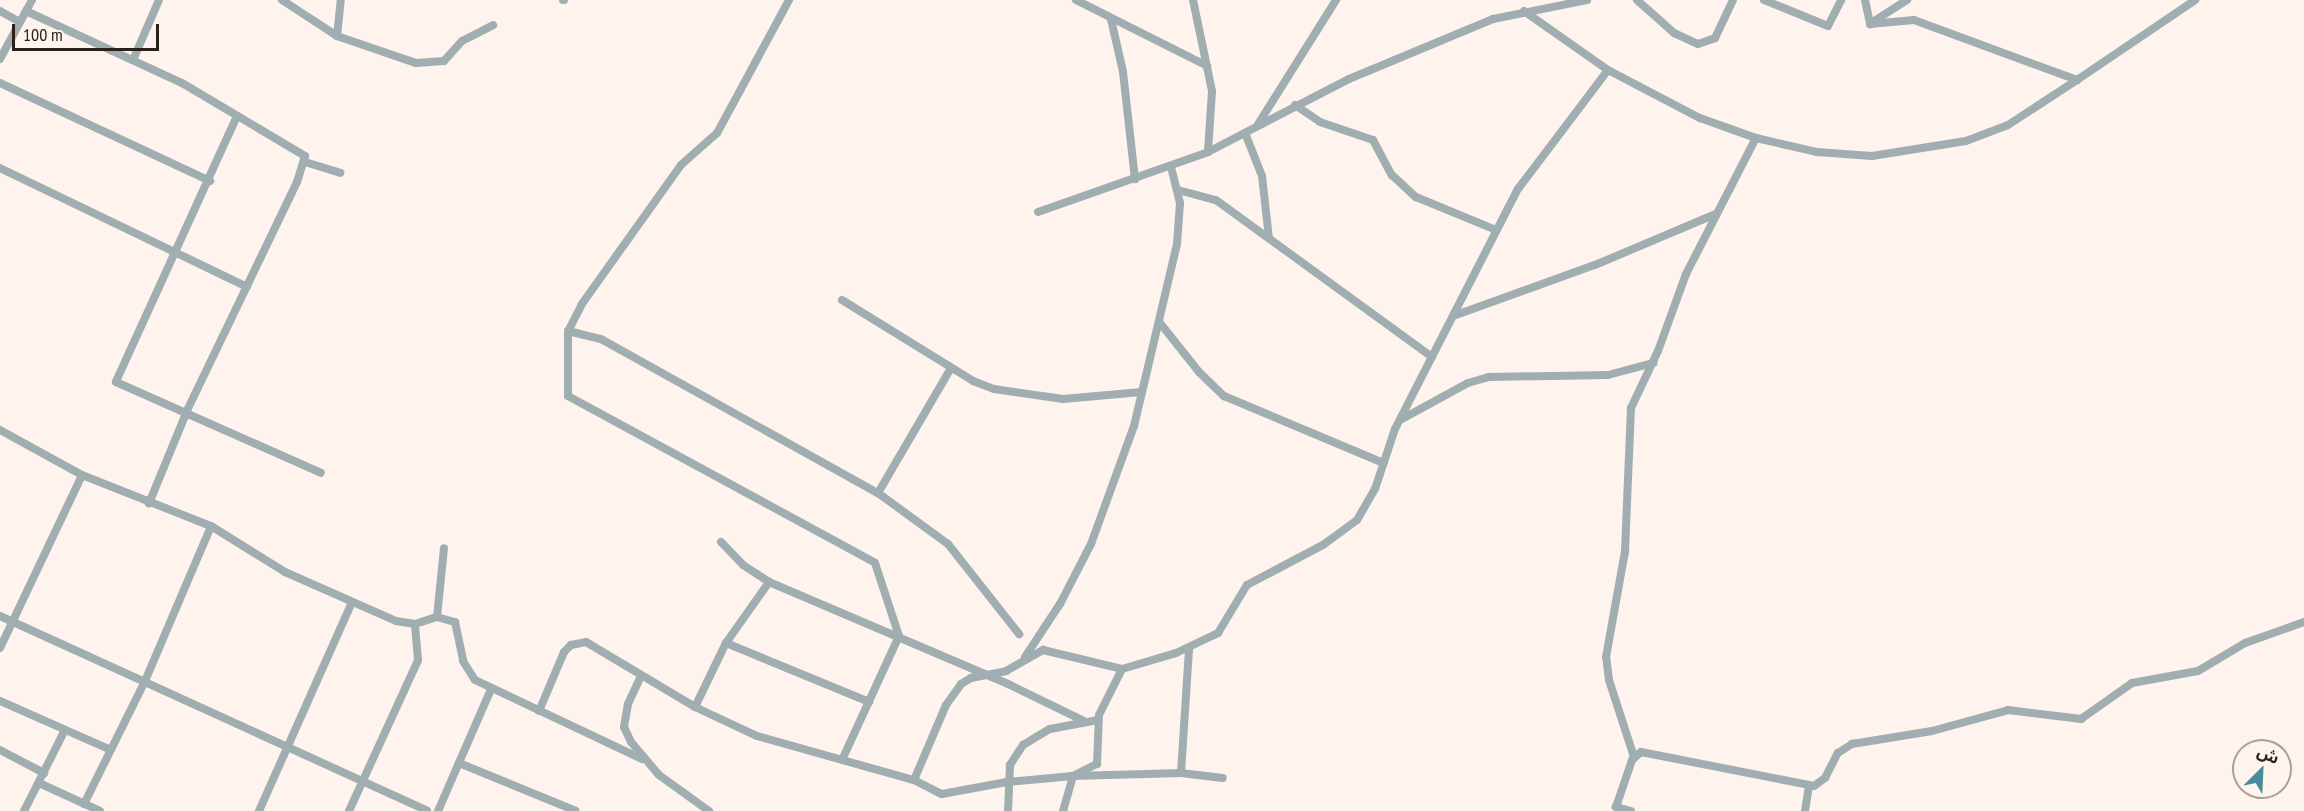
<!DOCTYPE html>
<meta charset="utf-8">
<style>
body{margin:0}
#map{position:relative;width:2304px;height:811px;overflow:hidden;background:#fef4ed;font-family:"PT Sans Narrow","Noto Sans Arabic",sans-serif}
div>[style]{position:absolute}
.minor>*{height:8px;margin:-4px;padding:0 4px;transform-origin:4px;border-radius:4px;background:#a0aeb1}
span{translate:-50% -50%;white-space:nowrap;text-align:center;line-height:1.15;-webkit-text-stroke:6px #fef4ed;paint-order:stroke}
.north{position:absolute;left:2232px;top:739px;width:60px;height:60px;box-sizing:border-box;background:#fef4ed;border:2px solid #a9a099;border-radius:50%;rotate:24deg;font-size:16px;font-weight:700;line-height:24px;text-align:center;color:#2a211b}
.north::after{content:'';display:block;margin:auto;width:21px;height:27px;background:#498a9c;clip-path:polygon(50% 0,100% 100%,50% 72%,0 100%)}
.scale{position:absolute;left:12px;top:24px;width:147px;height:27px;box-sizing:border-box;border:3px solid #2a211b;border-top:0;padding-left:8px;font-size:18px;line-height:21px;white-space:nowrap;color:#2a211b;-webkit-text-stroke:4px #fef4ed;paint-order:stroke}
</style>
<div id="map">
<div class="minor">
<i style="left:282px;top:0;width:66px;rotate:33.2deg"></i>
<i style="left:337px;top:36px;width:83px;rotate:18.9deg"></i>
<i style="left:416px;top:63px;width:28px;rotate:-4deg"></i>
<i style="left:444px;top:61px;width:27px;rotate:-48deg"></i>
<i style="left:462px;top:41px;width:35px;rotate:-27deg"></i>
<i style="left:563px;top:0;width:1px"></i>
<i style="left:789px;top:0;width:151px;rotate:118.4deg"></i>
<i style="left:717px;top:133px;width:48px;rotate:138.4deg"></i>
<i style="left:681px;top:165px;width:171px;rotate:125.5deg"></i>
<i style="left:582px;top:304px;width:30px;rotate:117deg"></i>
<i style="left:568px;top:331px;width:65px;rotate:90deg"></i>
<i style="left:568px;top:396px;width:349px;rotate:28.5deg"></i>
<i style="left:875px;top:563px;width:77px;rotate:71.8deg"></i>
<i style="left:899px;top:636px;width:136px;rotate:114.7deg"></i>
<i style="left:1076px;top:0;width:147px;rotate:26.7deg"></i>
<i style="left:1193px;top:0;width:93px;rotate:78.2deg"></i>
<i style="left:1212px;top:91px;width:61px;rotate:93.8deg"></i>
<i style="left:1637px;top:0;width:50px;rotate:41.7deg"></i>
<i style="left:1674px;top:33px;width:26px;rotate:25deg"></i>
<i style="left:1698px;top:44px;width:18px;rotate:-19deg"></i>
<i style="left:1715px;top:38px;width:42px;rotate:-64.7deg"></i>
<i style="left:1764px;top:0;width:69px;rotate:22.1deg"></i>
<i style="left:1828px;top:26px;width:29px;rotate:-63deg"></i>
<i style="left:1865px;top:0;width:25px;rotate:78deg"></i>
<i style="left:1870px;top:24px;width:44px;rotate:-5.2deg"></i>
<i style="left:1914px;top:20px;width:174px;rotate:20.2deg"></i>
<i style="left:2077px;top:80px;width:143px;rotate:-34.1deg"></i>
<i style="left:0;top:11px;width:23px;rotate:29deg"></i>
<i style="left:26px;top:11px;width:172px;rotate:24.8deg"></i>
<i style="left:182px;top:83px;width:143px;rotate:30.7deg"></i>
<i style="left:305px;top:156px;width:27px;rotate:107deg"></i>
<i style="left:297px;top:182px;width:254px;rotate:115.7deg"></i>
<i style="left:187px;top:411px;width:100px;rotate:112.4deg"></i>
<i style="left:1524px;top:11px;width:103px;rotate:35.1deg"></i>
<i style="left:1608px;top:70px;width:104px;rotate:27.6deg"></i>
<i style="left:1700px;top:118px;width:59px;rotate:19.7deg"></i>
<i style="left:1756px;top:138px;width:63px;rotate:12.9deg"></i>
<i style="left:1817px;top:152px;width:55px;rotate:4.2deg"></i>
<i style="left:1872px;top:156px;width:95px;rotate:-9.1deg"></i>
<i style="left:1966px;top:141px;width:45px;rotate:-20.9deg"></i>
<i style="left:2008px;top:125px;width:82px;rotate:-33.1deg"></i>
<i style="left:1111px;top:19px;width:54px;rotate:77.2deg"></i>
<i style="left:1123px;top:72px;width:108px;rotate:83.6deg"></i>
<i style="left:1871px;top:23px;width:43px;rotate:-32.6deg"></i>
<i style="left:337px;top:36px;width:36px;rotate:-84deg"></i>
<i style="left:0;top:59px;width:67px;rotate:-61.5deg"></i>
<i style="left:133px;top:60px;width:65px;rotate:-66.6deg"></i>
<i style="left:0;top:83px;width:232px;rotate:25deg"></i>
<i style="left:1295px;top:105px;width:30px;rotate:34deg"></i>
<i style="left:1320px;top:122px;width:56px;rotate:18.8deg"></i>
<i style="left:1373px;top:140px;width:40px;rotate:62deg"></i>
<i style="left:1392px;top:175px;width:33px;rotate:43deg"></i>
<i style="left:1416px;top:197px;width:87px;rotate:22.4deg"></i>
<i style="left:237px;top:116px;width:292px;rotate:114.5deg"></i>
<i style="left:116px;top:382px;width:224px;rotate:23.9deg"></i>
<i style="left:1257px;top:126px;width:149px;rotate:-57.9deg"></i>
<i style="left:1245px;top:133px;width:46px;rotate:68.4deg"></i>
<i style="left:1262px;top:176px;width:62px;rotate:83.6deg"></i>
<i style="left:305px;top:162px;width:37px;rotate:17deg"></i>
<i style="left:0;top:168px;width:274px;rotate:25.7deg"></i>
<i style="left:1178px;top:190px;width:39px;rotate:15deg"></i>
<i style="left:1216px;top:200px;width:267px;rotate:36deg"></i>
<i style="left:1038px;top:212px;width:180px;rotate:-19.4deg"></i>
<i style="left:1208px;top:152px;width:159px;rotate:-27.4deg"></i>
<i style="left:1349px;top:79px;width:156px;rotate:-22.6deg"></i>
<i style="left:1493px;top:19px;width:96px;rotate:-11.4deg"></i>
<i style="left:842px;top:300px;width:154px;rotate:31.7deg"></i>
<i style="left:973px;top:381px;width:22px;rotate:21deg"></i>
<i style="left:994px;top:389px;width:70px;rotate:8.2deg"></i>
<i style="left:1063px;top:399px;width:79px;rotate:-5.1deg"></i>
<i style="left:1453px;top:316px;width:151px;rotate:-19.8deg"></i>
<i style="left:1595px;top:265px;width:131px;rotate:-22.9deg"></i>
<i style="left:1160px;top:323px;width:63px;rotate:51.5deg"></i>
<i style="left:1199px;top:372px;width:35px;rotate:44deg"></i>
<i style="left:1224px;top:396px;width:173px;rotate:22.8deg"></i>
<i style="left:568px;top:331px;width:34px;rotate:14deg"></i>
<i style="left:601px;top:339px;width:317px;rotate:29.1deg"></i>
<i style="left:951px;top:368px;width:145px;rotate:120.3deg"></i>
<i style="left:878px;top:493px;width:87px;rotate:36.1deg"></i>
<i style="left:948px;top:544px;width:115px;rotate:51.7deg"></i>
<i style="left:1402px;top:419px;width:75px;rotate:-28.6deg"></i>
<i style="left:1468px;top:383px;width:22px;rotate:-16deg"></i>
<i style="left:1489px;top:377px;width:119px;rotate:-1deg"></i>
<i style="left:1608px;top:375px;width:47px;rotate:-14.9deg"></i>
<i style="left:0;top:430px;width:94px;rotate:28.8deg"></i>
<i style="left:82px;top:475px;width:139px;rotate:21.6deg"></i>
<i style="left:211px;top:526px;width:87px;rotate:31.9deg"></i>
<i style="left:285px;top:572px;width:121px;rotate:23.8deg"></i>
<i style="left:396px;top:621px;width:19px;rotate:9deg"></i>
<i style="left:415px;top:624px;width:23px;rotate:-18deg"></i>
<i style="left:437px;top:617px;width:19px;rotate:16deg"></i>
<i style="left:455px;top:622px;width:40px;rotate:78deg"></i>
<i style="left:463px;top:661px;width:22px;rotate:58deg"></i>
<i style="left:475px;top:680px;width:185px;rotate:25.3deg"></i>
<i style="left:721px;top:542px;width:32px;rotate:46deg"></i>
<i style="left:743px;top:565px;width:31px;rotate:33deg"></i>
<i style="left:769px;top:582px;width:262px;rotate:23.1deg"></i>
<i style="left:1010px;top:685px;width:82px;rotate:25.9deg"></i>
<i style="left:0;top:616px;width:469px;rotate:24.5deg"></i>
<i style="left:437px;top:617px;width:69px;rotate:-84.2deg"></i>
<i style="left:726px;top:643px;width:155px;rotate:22.4deg"></i>
<i style="left:0;top:648px;width:191px;rotate:-64.6deg"></i>
<i style="left:1025px;top:657px;width:64px;rotate:-56.6deg"></i>
<i style="left:1060px;top:604px;width:68px;rotate:-62.7deg"></i>
<i style="left:1091px;top:544px;width:126px;rotate:-70deg"></i>
<i style="left:1134px;top:426px;width:187px;rotate:-76.7deg"></i>
<i style="left:1177px;top:244px;width:41px;rotate:-85.8deg"></i>
<i style="left:1180px;top:203px;width:38px;rotate:-104deg"></i>
<i style="left:641px;top:676px;width:31px;rotate:115deg"></i>
<i style="left:628px;top:704px;width:23px;rotate:100deg"></i>
<i style="left:624px;top:727px;width:17px;rotate:65deg"></i>
<i style="left:631px;top:742px;width:43px;rotate:49.7deg"></i>
<i style="left:659px;top:775px;width:62px;rotate:35.8deg"></i>
<i style="left:0;top:701px;width:121px;rotate:23.8deg"></i>
<i style="left:695px;top:707px;width:71px;rotate:-64.2deg"></i>
<i style="left:726px;top:643px;width:75px;rotate:-54.8deg"></i>
<i style="left:539px;top:711px;width:64px;rotate:-67deg"></i>
<i style="left:564px;top:652px;width:10px;rotate:-45deg"></i>
<i style="left:571px;top:645px;width:15px;rotate:-11deg"></i>
<i style="left:586px;top:642px;width:127px;rotate:30.8deg"></i>
<i style="left:695px;top:707px;width:68px;rotate:25.1deg"></i>
<i style="left:757px;top:736px;width:163px;rotate:15.7deg"></i>
<i style="left:914px;top:780px;width:31px;rotate:27deg"></i>
<i style="left:942px;top:794px;width:66px;rotate:-10.5deg"></i>
<i style="left:1007px;top:782px;width:66px;rotate:-5.2deg"></i>
<i style="left:1073px;top:776px;width:108px;rotate:-1.6deg"></i>
<i style="left:1181px;top:773px;width:42px;rotate:6.8deg"></i>
<i style="left:0;top:750px;width:50px;rotate:27.6deg"></i>
<i style="left:1634px;top:757px;width:81px;rotate:-108deg"></i>
<i style="left:1609px;top:680px;width:23px;rotate:-97deg"></i>
<i style="left:1606px;top:657px;width:108px;rotate:-79.8deg"></i>
<i style="left:1625px;top:551px;width:143px;rotate:-87.6deg"></i>
<i style="left:1631px;top:408px;width:63px;rotate:-64.7deg"></i>
<i style="left:1658px;top:351px;width:82px;rotate:-70deg"></i>
<i style="left:1686px;top:274px;width:153px;rotate:-62.8deg"></i>
<i style="left:459px;top:763px;width:126px;rotate:22.3deg"></i>
<i style="left:1181px;top:773px;width:125px;rotate:-86.3deg"></i>
<i style="left:914px;top:780px;width:82px;rotate:-66.9deg"></i>
<i style="left:946px;top:705px;width:26px;rotate:-54deg"></i>
<i style="left:961px;top:684px;width:12px;rotate:-31deg"></i>
<i style="left:971px;top:678px;width:36px;rotate:-11deg"></i>
<i style="left:1006px;top:671px;width:43px;rotate:-29.6deg"></i>
<i style="left:1043px;top:650px;width:81px;rotate:13.5deg"></i>
<i style="left:1122px;top:669px;width:56px;rotate:-16.5deg"></i>
<i style="left:1176px;top:653px;width:47px;rotate:-25.5deg"></i>
<i style="left:1218px;top:633px;width:56px;rotate:-58.9deg"></i>
<i style="left:1247px;top:585px;width:86px;rotate:-27.8deg"></i>
<i style="left:1323px;top:545px;width:42px;rotate:-36.3deg"></i>
<i style="left:1357px;top:520px;width:36px;rotate:-60deg"></i>
<i style="left:1375px;top:489px;width:63px;rotate:-71.6deg"></i>
<i style="left:1395px;top:429px;width:270px;rotate:-62.9deg"></i>
<i style="left:1518px;top:189px;width:149px;rotate:-52.9deg"></i>
<i style="left:39px;top:783px;width:67px;rotate:24.7deg"></i>
<i style="left:84px;top:804px;width:137px;rotate:-63.6deg"></i>
<i style="left:145px;top:681px;width:168px;rotate:-66.9deg"></i>
<i style="left:24px;top:811px;width:91px;rotate:-63.2deg"></i>
<i style="left:259px;top:811px;width:229px;rotate:-66deg"></i>
<i style="left:349px;top:811px;width:166px;rotate:-65.4deg"></i>
<i style="left:418px;top:660px;width:36px;rotate:-95deg"></i>
<i style="left:438px;top:811px;width:133px;rotate:-66.5deg"></i>
<i style="left:1008px;top:811px;width:46px;rotate:-87.5deg"></i>
<i style="left:1010px;top:765px;width:24px;rotate:-57deg"></i>
<i style="left:1023px;top:745px;width:31px;rotate:-31deg"></i>
<i style="left:1050px;top:729px;width:49px;rotate:-10.6deg"></i>
<i style="left:1063px;top:811px;width:36px;rotate:-74deg"></i>
<i style="left:1073px;top:776px;width:27px;rotate:-27deg"></i>
<i style="left:1097px;top:764px;width:49px;rotate:-87.7deg"></i>
<i style="left:1099px;top:715px;width:51px;rotate:-63.4deg"></i>
<i style="left:1631px;top:811px;width:16px;rotate:-165deg"></i>
<i style="left:1616px;top:807px;width:50px;rotate:-71.2deg"></i>
<i style="left:1632px;top:760px;width:12px;rotate:-42deg"></i>
<i style="left:1641px;top:752px;width:176px;rotate:11.1deg"></i>
<i style="left:1814px;top:786px;width:14px;rotate:-36deg"></i>
<i style="left:1825px;top:778px;width:28px;rotate:-63deg"></i>
<i style="left:1838px;top:753px;width:17px;rotate:-33deg"></i>
<i style="left:1852px;top:744px;width:81px;rotate:-9.2deg"></i>
<i style="left:1932px;top:731px;width:79px;rotate:-15.4deg"></i>
<i style="left:2008px;top:710px;width:74px;rotate:7deg"></i>
<i style="left:2081px;top:719px;width:62px;rotate:-35.2deg"></i>
<i style="left:2132px;top:683px;width:67px;rotate:-10.3deg"></i>
<i style="left:2198px;top:671px;width:55px;rotate:-30.8deg"></i>
<i style="left:2245px;top:643px;width:63px;rotate:-19.6deg"></i>
<i style="left:1805px;top:811px;width:24px;rotate:-81deg"></i>
</div>
<div class="north">ش</div>
<div class="scale">100 m</div>
</div>
